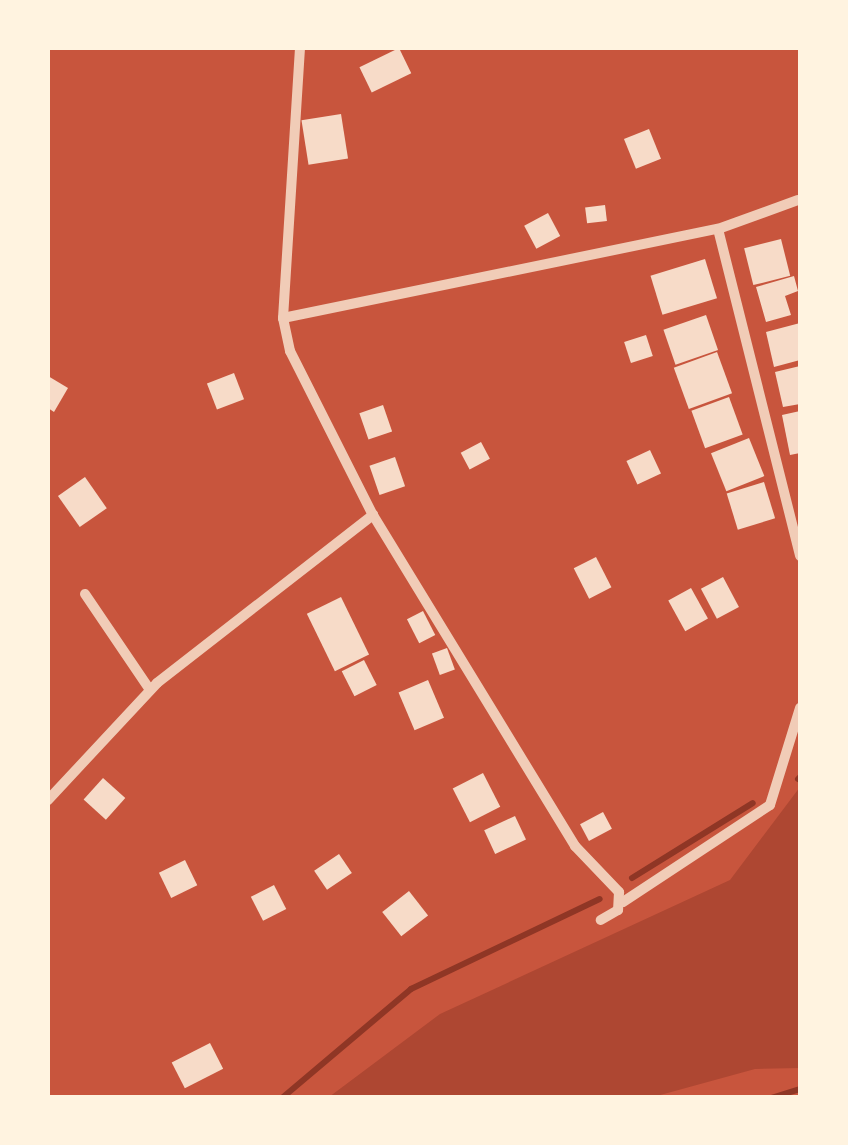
<!DOCTYPE html>
<style>
body{margin:0}
#map{position:relative;width:848px;height:1145px;overflow:hidden;background:#c8553d;font-family:Georgia,serif}
div>[style]{position:absolute}
.green>*{inset:0;background:#ae4732}
.stream>*{height:6px;margin:-3px;padding:0 3px;transform-origin:3px;border-radius:3px;background:#8f3625}
.building>*{inset:0;background:#f7dbc8;transform-origin:0 0}
.minor>*{height:10px;margin:-5px;padding:0 5px;transform-origin:5px;border-radius:5px;background:#f1ccb7}
span{translate:-50% -50%;white-space:nowrap;text-align:center;line-height:1.15;-webkit-text-stroke:9px #fff3e0;paint-order:stroke}
.frame{position:absolute;inset:0;border:50px solid #fff3e0;pointer-events:none}
</style>
<div id="map">
<div class="green">
<i style="clip-path:polygon(800px 787px,800px 1068px,755px 1069px,653px 1097px,329px 1097px,440px 1014px,730px 880px)"></i>
</div>
<div class="stream">
<i style="left:798px;top:779px;width:3px;rotate:-45deg"></i>
<i style="left:632px;top:878px;width:142px;rotate:-31.8deg"></i>
<i style="left:282px;top:1098px;width:169px;rotate:-40.2deg"></i>
<i style="left:411px;top:989px;width:209px;rotate:-25.5deg"></i>
<i style="left:771px;top:1098px;width:30px;rotate:-17deg"></i>
</div>
<div class="building">
<i style="left:399px;top:48px;width:28px;height:44px;rotate:64deg"></i>
<i style="left:341px;top:114px;width:45px;height:40px;rotate:81deg"></i>
<i style="left:649px;top:129px;width:32px;height:27px;rotate:68deg"></i>
<i style="left:605px;top:205px;width:16px;height:20px;rotate:83deg"></i>
<i style="left:548px;top:213px;width:26px;height:27px;rotate:62deg"></i>
<i style="left:781px;top:239px;width:38px;height:38px;rotate:76deg"></i>
<i style="left:705px;top:259px;width:41px;height:57px;rotate:73deg"></i>
<i style="clip-path:polygon(794px 276px,798px 291px,785px 296px,791px 315px,766px 322px,756px 287px)"></i>
<i style="left:706px;top:315px;width:37px;height:45px;rotate:71deg"></i>
<i style="clip-path:polygon(800px 323px,800px 360px,774px 367px,766px 332px)"></i>
<i style="left:646px;top:335px;width:22px;height:23px;rotate:72deg"></i>
<i style="left:717px;top:352px;width:44px;height:46px;rotate:70deg"></i>
<i style="clip-path:polygon(800px 366px,800px 404px,783px 407px,775px 372px)"></i>
<i style="left:234px;top:373px;width:28px;height:29px;rotate:69deg"></i>
<i style="clip-path:polygon(48px 376px,68px 388px,54px 412px,48px 408px)"></i>
<i style="left:729px;top:397px;width:40px;height:40px;rotate:70deg"></i>
<i style="left:383px;top:405px;width:28px;height:25px;rotate:71deg"></i>
<i style="clip-path:polygon(800px 411px,800px 453px,790px 455px,782px 415px)"></i>
<i style="left:749px;top:438px;width:41px;height:41px;rotate:68deg"></i>
<i style="left:481px;top:442px;width:19px;height:23px;rotate:62deg"></i>
<i style="left:650px;top:450px;width:26px;height:26px;rotate:65deg"></i>
<i style="left:395px;top:457px;width:31px;height:27px;rotate:71deg"></i>
<i style="left:85px;top:477px;width:38px;height:33px;rotate:55deg"></i>
<i style="left:764px;top:482px;width:38px;height:39px;rotate:73deg"></i>
<i style="left:596px;top:557px;width:34px;height:25px;rotate:63deg"></i>
<i style="left:723px;top:577px;width:34px;height:25px;rotate:62deg"></i>
<i style="left:691px;top:588px;width:35px;height:26px;rotate:61deg"></i>
<i style="left:341px;top:597px;width:64px;height:38px;rotate:64deg"></i>
<i style="left:423px;top:611px;width:27px;height:18px;rotate:63deg"></i>
<i style="left:447px;top:648px;width:23px;height:16px;rotate:70deg"></i>
<i style="left:364px;top:660px;width:28px;height:25px;rotate:63deg"></i>
<i style="left:428px;top:680px;width:41px;height:32px;rotate:67deg"></i>
<i style="left:483px;top:773px;width:38px;height:34px;rotate:63deg"></i>
<i style="left:103px;top:778px;width:30px;height:29px;rotate:42deg"></i>
<i style="left:603px;top:812px;width:19px;height:26px;rotate:62deg"></i>
<i style="left:515px;top:816px;width:26px;height:34px;rotate:65deg"></i>
<i style="left:339px;top:854px;width:23px;height:30px;rotate:56deg"></i>
<i style="left:185px;top:860px;width:28px;height:29px;rotate:64deg"></i>
<i style="left:274px;top:885px;width:27px;height:26px;rotate:63deg"></i>
<i style="left:409px;top:891px;width:31px;height:34px;rotate:52deg"></i>
<i style="left:210px;top:1043px;width:29px;height:43px;rotate:63deg"></i>
</div>
<div class="minor">
<i style="left:300px;top:48px;width:271px;rotate:93.6deg"></i>
<i style="left:283px;top:318px;width:34px;rotate:78deg"></i>
<i style="left:290px;top:351px;width:184px;rotate:63.2deg"></i>
<i style="left:373px;top:515px;width:388px;rotate:58.6deg"></i>
<i style="left:575px;top:846px;width:64px;rotate:46.3deg"></i>
<i style="left:619px;top:892px;width:18px;rotate:93deg"></i>
<i style="left:618px;top:910px;width:20px;rotate:150deg"></i>
<i style="left:718px;top:229px;width:337px;rotate:75.9deg"></i>
<i style="left:283px;top:318px;width:444px;rotate:-11.6deg"></i>
<i style="left:718px;top:229px;width:85px;rotate:-19.9deg"></i>
<i style="left:85px;top:594px;width:116px;rotate:55.9deg"></i>
<i style="left:48px;top:800px;width:160px;rotate:-47deg"></i>
<i style="left:157px;top:683px;width:274px;rotate:-37.9deg"></i>
<i style="left:623px;top:902px;width:176px;rotate:-33.4deg"></i>
<i style="left:770px;top:805px;width:102px;rotate:-72.8deg"></i>
</div>
<div class="frame"></div>
</div>
